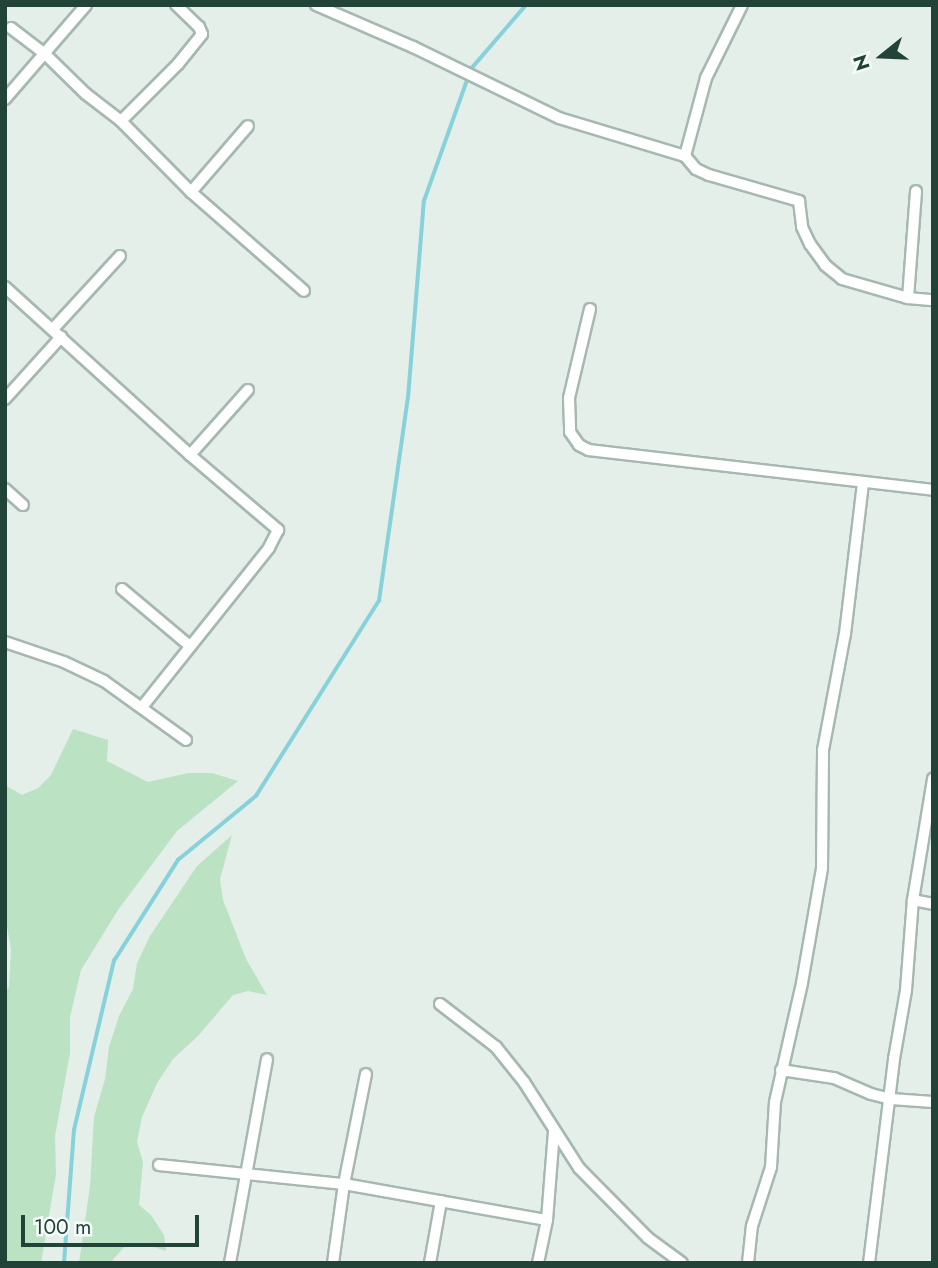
<!DOCTYPE html>
<style>
body{margin:0}
#map{position:relative;width:938px;height:1268px;overflow:hidden;background:#e4efe9;font-family:Jost,sans-serif}
div>[style]{position:absolute}
.green>*{inset:0;background:#bbe2c3}
.stream>*{height:3.5px;margin:-1.75px;padding:0 1.75px;transform-origin:1.75px;border-radius:1.75px;background:#87d2da}
.roads{filter:drop-shadow(2px 0 #a6b8b0) drop-shadow(-2px 0 #a6b8b0) drop-shadow(0 2px #a6b8b0) drop-shadow(0 -2px #a6b8b0)}
.minor>*{height:10px;margin:-5px;padding:0 5px;transform-origin:5px;border-radius:5px;background:#fff}
span{translate:-50% -50%;white-space:nowrap;text-align:center;line-height:1.15;-webkit-text-stroke:5px #f5fbf8;paint-order:stroke}
.frame{position:absolute;inset:0;border:7px solid #214338;pointer-events:none}
.north{position:absolute;left:847px;top:21px;width:70px;height:70px;-webkit-text-stroke:5px #f5fbf8;paint-order:stroke;rotate:252deg;font-size:19px;font-weight:700;line-height:28px;text-align:center;color:#214338}
.north::after{content:'';display:block;margin:auto;width:24px;height:32px;background:#214338;clip-path:polygon(50% 0,100% 100%,50% 72%,0 100%)}
.scale{position:absolute;left:21px;top:1215px;width:178px;height:32px;box-sizing:border-box;border:4px solid #214338;border-top:0;padding-left:9px;font-size:21px;line-height:24px;white-space:nowrap;color:#214338;-webkit-text-stroke:5px #f5fbf8;paint-order:stroke}
</style>
<div id="map">
<div class="green">
<i style="clip-path:polygon(73px 729px,108px 740px,107px 761px,148px 782px,188px 773px,212px 773px,238px 781px,177px 831px,118px 910px,81px 970px,70px 1017px,70px 1053px,55px 1136px,56px 1174px,41px 1263px,5px 1263px,5px 992px,9px 987px,11px 949px,5px 916px,5px 785px,22px 795px,38px 788px,51px 775px)"></i>
<i style="clip-path:polygon(232px 835px,220px 879px,223px 900px,246px 959px,267px 995px,248px 991px,233px 995px,198px 1036px,173px 1059px,157px 1083px,142px 1117px,137px 1142px,143px 1162px,139px 1205px,151px 1215px,164px 1235px,166px 1251px,148px 1245px,126px 1245px,110px 1263px,79px 1263px,90px 1186px,94px 1117px,105px 1079px,109px 1047px,119px 1016px,133px 989px,137px 963px,150px 936px,197px 866px)"></i>
</div>
<div class="stream">
<i style="left:64px;top:1263px;width:133px;rotate:-85.7deg"></i>
<i style="left:74px;top:1130px;width:174px;rotate:-76.7deg"></i>
<i style="left:114px;top:961px;width:120px;rotate:-57.6deg"></i>
<i style="left:178px;top:860px;width:101px;rotate:-39.4deg"></i>
<i style="left:256px;top:796px;width:231px;rotate:-57.8deg"></i>
<i style="left:379px;top:601px;width:205px;rotate:-81.9deg"></i>
<i style="left:408px;top:398px;width:198px;rotate:-85.4deg"></i>
<i style="left:424px;top:201px;width:140px;rotate:-70.4deg"></i>
<i style="left:471px;top:69px;width:84px;rotate:-49.3deg"></i>
</div>
<div class="roads">
<div class="minor">
<i style="left:316px;top:5px;width:106px;rotate:23.4deg"></i>
<i style="left:413px;top:47px;width:162px;rotate:25.9deg"></i>
<i style="left:559px;top:118px;width:132px;rotate:16.8deg"></i>
<i style="left:685px;top:156px;width:17px;rotate:50deg"></i>
<i style="left:696px;top:169px;width:14px;rotate:25deg"></i>
<i style="left:709px;top:175px;width:94px;rotate:16.1deg"></i>
<i style="left:799px;top:201px;width:26px;rotate:83deg"></i>
<i style="left:802px;top:227px;width:19px;rotate:65deg"></i>
<i style="left:810px;top:244px;width:26px;rotate:54deg"></i>
<i style="left:825px;top:265px;width:22px;rotate:39deg"></i>
<i style="left:842px;top:279px;width:69px;rotate:16.1deg"></i>
<i style="left:908px;top:298px;width:25px;rotate:5deg"></i>
<i style="left:11px;top:28px;width:43px;rotate:37.4deg"></i>
<i style="left:45px;top:54px;width:57px;rotate:44.3deg"></i>
<i style="left:86px;top:94px;width:44px;rotate:37.6deg"></i>
<i style="left:121px;top:121px;width:100px;rotate:45.4deg"></i>
<i style="left:191px;top:192px;width:150px;rotate:41.2deg"></i>
<i style="left:5px;top:99px;width:124px;rotate:-49.2deg"></i>
<i style="left:121px;top:121px;width:81px;rotate:-45deg"></i>
<i style="left:178px;top:64px;width:38px;rotate:-51deg"></i>
<i style="left:202px;top:34px;width:8px;rotate:-113deg"></i>
<i style="left:199px;top:27px;width:32px;rotate:-136deg"></i>
<i style="left:685px;top:156px;width:81px;rotate:-74.9deg"></i>
<i style="left:706px;top:78px;width:81px;rotate:-63.7deg"></i>
<i style="left:191px;top:192px;width:87px;rotate:-49.2deg"></i>
<i style="left:5px;top:287px;width:250px;rotate:42.2deg"></i>
<i style="left:190px;top:455px;width:116px;rotate:40.4deg"></i>
<i style="left:278px;top:530px;width:20px;rotate:117deg"></i>
<i style="left:269px;top:548px;width:203px;rotate:128.6deg"></i>
<i style="left:908px;top:298px;width:107px;rotate:-85.7deg"></i>
<i style="left:590px;top:309px;width:91px;rotate:103.3deg"></i>
<i style="left:569px;top:398px;width:34px;rotate:88deg"></i>
<i style="left:570px;top:432px;width:16px;rotate:55deg"></i>
<i style="left:579px;top:445px;width:11px;rotate:27deg"></i>
<i style="left:589px;top:450px;width:346px;rotate:6.6deg"></i>
<i style="left:53px;top:329px;width:99px;rotate:-47.5deg"></i>
<i style="left:5px;top:399px;width:84px;rotate:-47.9deg"></i>
<i style="left:190px;top:455px;width:87px;rotate:-48.3deg"></i>
<i style="left:5px;top:489px;width:24px;rotate:42deg"></i>
<i style="left:122px;top:589px;width:89px;rotate:40deg"></i>
<i style="left:5px;top:642px;width:62px;rotate:18.7deg"></i>
<i style="left:64px;top:662px;width:44px;rotate:25.4deg"></i>
<i style="left:104px;top:681px;width:101px;rotate:35.7deg"></i>
<i style="left:913px;top:900px;width:20px;rotate:11deg"></i>
<i style="left:440px;top:1004px;width:71px;rotate:37.5deg"></i>
<i style="left:496px;top:1047px;width:45px;rotate:51.3deg"></i>
<i style="left:524px;top:1082px;width:102px;rotate:57.4deg"></i>
<i style="left:579px;top:1168px;width:98px;rotate:45.4deg"></i>
<i style="left:648px;top:1238px;width:42px;rotate:36.3deg"></i>
<i style="left:781px;top:1070px;width:54px;rotate:8.6deg"></i>
<i style="left:834px;top:1078px;width:40px;rotate:23.4deg"></i>
<i style="left:871px;top:1094px;width:21px;rotate:14deg"></i>
<i style="left:891px;top:1099px;width:42px;rotate:4.1deg"></i>
<i style="left:159px;top:1165px;width:186px;rotate:5.9deg"></i>
<i style="left:344px;top:1184px;width:206px;rotate:10.1deg"></i>
<i style="left:230px;top:1263px;width:207px;rotate:-79.7deg"></i>
<i style="left:333px;top:1263px;width:80px;rotate:-82.1deg"></i>
<i style="left:344px;top:1184px;width:112px;rotate:-78.7deg"></i>
<i style="left:430px;top:1263px;width:63px;rotate:-79.9deg"></i>
<i style="left:538px;top:1263px;width:44px;rotate:-78.2deg"></i>
<i style="left:547px;top:1220px;width:88px;rotate:-85.5deg"></i>
<i style="left:748px;top:1263px;width:37px;rotate:-84deg"></i>
<i style="left:752px;top:1226px;width:62px;rotate:-72.1deg"></i>
<i style="left:771px;top:1167px;width:65px;rotate:-86.5deg"></i>
<i style="left:775px;top:1102px;width:122px;rotate:-77.2deg"></i>
<i style="left:802px;top:983px;width:117px;rotate:-80.1deg"></i>
<i style="left:822px;top:868px;width:118px;rotate:-89.5deg"></i>
<i style="left:823px;top:750px;width:118px;rotate:-79.3deg"></i>
<i style="left:845px;top:634px;width:153px;rotate:-83.2deg"></i>
<i style="left:869px;top:1263px;width:206px;rotate:-83deg"></i>
<i style="left:894px;top:1059px;width:70px;rotate:-80.1deg"></i>
<i style="left:906px;top:990px;width:90px;rotate:-85.6deg"></i>
<i style="left:913px;top:900px;width:123px;rotate:-80.6deg"></i>
</div>
</div>
<div class="frame"></div>
<div class="north">N</div>
<div class="scale">100 m</div>
</div>
